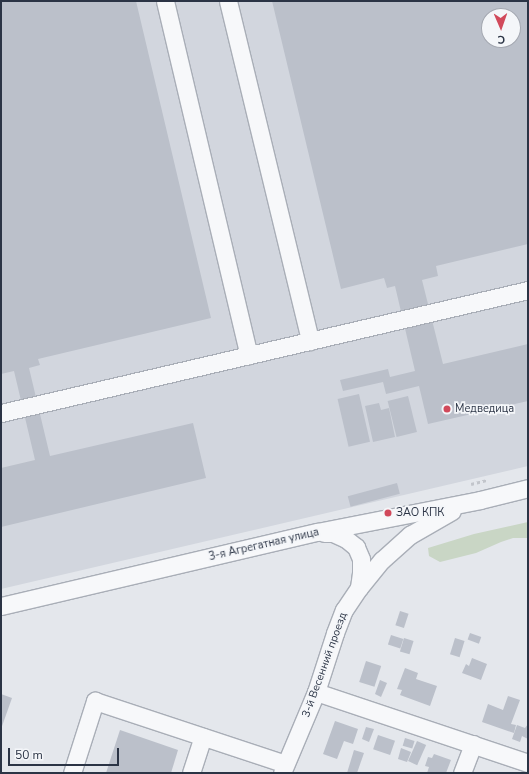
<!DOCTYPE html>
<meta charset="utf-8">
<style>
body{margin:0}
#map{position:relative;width:529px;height:774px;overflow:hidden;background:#e4e7ec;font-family:"Nunito Sans",sans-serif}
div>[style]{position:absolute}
.built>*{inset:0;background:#d2d6de}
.green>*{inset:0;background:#c9d6c5}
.building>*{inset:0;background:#bbc0ca;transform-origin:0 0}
.path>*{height:2.5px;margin-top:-1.25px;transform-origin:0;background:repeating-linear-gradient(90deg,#c2c5cb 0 3px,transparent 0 6px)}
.roads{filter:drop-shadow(1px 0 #a9aeb7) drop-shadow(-1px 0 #a9aeb7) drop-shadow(0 1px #a9aeb7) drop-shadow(0 -1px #a9aeb7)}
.minor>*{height:17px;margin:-8.5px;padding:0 8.5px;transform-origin:8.5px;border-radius:8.5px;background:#f7f8fa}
.dots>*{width:11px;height:11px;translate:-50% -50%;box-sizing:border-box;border:2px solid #f4f6f9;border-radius:50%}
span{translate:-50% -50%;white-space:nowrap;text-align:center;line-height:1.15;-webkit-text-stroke:3.5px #f4f6f9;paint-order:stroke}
.poi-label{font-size:11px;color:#2b3445}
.left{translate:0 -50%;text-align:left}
.street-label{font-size:11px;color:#2b3445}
.frame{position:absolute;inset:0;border:2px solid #2b3445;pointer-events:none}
.north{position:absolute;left:481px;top:8px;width:40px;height:40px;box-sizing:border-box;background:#f4f6f9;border:1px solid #a4a8b1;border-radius:50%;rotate:178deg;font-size:11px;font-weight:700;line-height:16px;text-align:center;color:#2b3445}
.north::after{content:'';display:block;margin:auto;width:14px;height:18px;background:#d1495b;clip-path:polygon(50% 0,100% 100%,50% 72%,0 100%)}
.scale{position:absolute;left:8px;top:748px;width:111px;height:18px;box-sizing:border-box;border:2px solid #2b3445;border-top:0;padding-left:5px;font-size:12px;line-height:14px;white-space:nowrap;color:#2b3445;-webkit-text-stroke:3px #f4f6f9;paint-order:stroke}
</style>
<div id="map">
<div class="built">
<i style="clip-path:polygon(evenodd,1px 1px,528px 1px,528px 466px,1px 589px,1px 1px,489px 16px,513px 16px,513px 40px,489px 40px,489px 16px)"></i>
</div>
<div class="green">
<i style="clip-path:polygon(528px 522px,528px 538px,513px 538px,501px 542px,476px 553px,440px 562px,429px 556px,428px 548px,474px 534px)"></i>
</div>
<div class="building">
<i style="clip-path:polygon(1px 1px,136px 1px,211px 318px,38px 359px,40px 365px,29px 368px,50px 456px,193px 423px,206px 478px,1px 527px,1px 468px,35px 460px,14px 371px,1px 374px)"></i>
<i style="clip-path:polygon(evenodd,272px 1px,528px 1px,528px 244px,436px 266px,438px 276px,422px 280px,443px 364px,528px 344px,528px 401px,428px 424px,419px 386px,386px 394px,383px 382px,343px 391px,340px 380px,388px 369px,390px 377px,415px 371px,395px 286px,387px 288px,384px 278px,341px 289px,272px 1px,489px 16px,513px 16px,513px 40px,489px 40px,489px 16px)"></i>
<i style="left:359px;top:394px;width:49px;height:22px;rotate:77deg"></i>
<i style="left:408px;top:396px;width:37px;height:21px;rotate:76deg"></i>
<i style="clip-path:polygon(379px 403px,381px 410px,389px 408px,395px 437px,373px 442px,365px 406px)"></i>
<i style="left:397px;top:483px;width:11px;height:51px;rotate:75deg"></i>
<i style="left:400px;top:611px;width:9px;height:15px;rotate:18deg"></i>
<i style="left:470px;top:633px;width:12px;height:7px;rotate:20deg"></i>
<i style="left:391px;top:635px;width:13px;height:10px;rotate:18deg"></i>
<i style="left:404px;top:638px;width:10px;height:14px;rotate:17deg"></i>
<i style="left:455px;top:638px;width:10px;height:17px;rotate:17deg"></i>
<i style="clip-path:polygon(472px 658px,487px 664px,481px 680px,462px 673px,466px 664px,469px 666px)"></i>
<i style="left:366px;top:661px;width:16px;height:22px;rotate:18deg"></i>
<i style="clip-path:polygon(405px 668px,418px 673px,416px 679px,437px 686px,430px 706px,400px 695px,402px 690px,397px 689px)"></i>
<i style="clip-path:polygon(380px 680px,387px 683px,381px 697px,375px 694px)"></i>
<i style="clip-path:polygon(1px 694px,12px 698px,1px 729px)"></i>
<i style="clip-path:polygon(508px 696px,520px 700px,511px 724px,516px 725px,514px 733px,482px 722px,488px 704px,503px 710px)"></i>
<i style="clip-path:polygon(335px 721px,358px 729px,353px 744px,344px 741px,337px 759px,323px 754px)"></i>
<i style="clip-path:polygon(528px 724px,528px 739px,522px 736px,520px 742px,512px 739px,517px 725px,525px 728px)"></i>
<i style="clip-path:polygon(366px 727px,374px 729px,369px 742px,362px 739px)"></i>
<i style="clip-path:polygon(120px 730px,178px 750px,171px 773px,106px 773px)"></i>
<i style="left:378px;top:735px;width:18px;height:15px;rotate:19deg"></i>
<i style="left:405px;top:738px;width:10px;height:8px;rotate:17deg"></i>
<i style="left:417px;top:741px;width:10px;height:22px;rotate:24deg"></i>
<i style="clip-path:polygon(401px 748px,411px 752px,407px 762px,398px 759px)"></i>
<i style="clip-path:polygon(354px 750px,364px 753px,357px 773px,347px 773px)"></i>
<i style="clip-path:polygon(434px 754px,451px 760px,446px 773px,427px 773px,429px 767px,425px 766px,428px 757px,432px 758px)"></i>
</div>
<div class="path">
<i style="left:471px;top:484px;width:16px;rotate:-14deg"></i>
</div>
<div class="roads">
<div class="minor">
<i style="left:165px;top:1px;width:364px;rotate:76.7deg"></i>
<i style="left:228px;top:1px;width:350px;rotate:76.4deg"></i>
<i style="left:1px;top:413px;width:541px;rotate:-13.14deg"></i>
<i style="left:324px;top:533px;width:9px"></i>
<i style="left:333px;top:533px;width:14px;rotate:25deg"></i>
<i style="left:346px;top:539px;width:13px;rotate:39deg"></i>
<i style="left:356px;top:547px;width:13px;rotate:67deg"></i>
<i style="left:361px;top:559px;width:14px;rotate:90deg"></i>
<i style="left:361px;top:573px;width:15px;rotate:98deg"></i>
<i style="left:1px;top:606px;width:325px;rotate:-13.2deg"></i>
<i style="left:317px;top:532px;width:166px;rotate:-11.1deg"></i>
<i style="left:480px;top:500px;width:49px;rotate:-14deg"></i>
<i style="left:316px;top:692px;width:224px;rotate:18.5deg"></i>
<i style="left:72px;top:773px;width:76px;rotate:-72.3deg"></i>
<i style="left:95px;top:701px;width:200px;rotate:18.3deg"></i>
<i style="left:191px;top:773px;width:38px;rotate:-72deg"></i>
<i style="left:282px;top:773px;width:88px;rotate:-67.2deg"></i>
<i style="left:316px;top:692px;width:62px;rotate:-72.1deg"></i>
<i style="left:335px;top:633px;width:25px;rotate:-69deg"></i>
<i style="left:344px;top:610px;width:27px;rotate:-56deg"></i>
<i style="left:359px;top:588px;width:36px;rotate:-51deg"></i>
<i style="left:382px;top:560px;width:38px;rotate:-42deg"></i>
<i style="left:410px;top:535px;width:48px;rotate:-29.7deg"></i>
<i style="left:462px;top:773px;width:31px;rotate:-69deg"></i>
</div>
</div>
<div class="dots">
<i style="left:447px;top:409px;background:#d1495b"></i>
<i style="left:388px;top:513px;background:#d1495b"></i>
</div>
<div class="poi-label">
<span class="left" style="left:455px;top:409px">Медведица</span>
<span class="left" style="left:396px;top:513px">ЗАО КПК</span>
</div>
<div class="street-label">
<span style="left:264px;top:545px;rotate:-13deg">3-я Агрегатная улица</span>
<span style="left:325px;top:665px;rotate:-70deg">3-й Весенний проезд</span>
</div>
<div class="frame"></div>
<div class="north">С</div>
<div class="scale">50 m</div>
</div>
